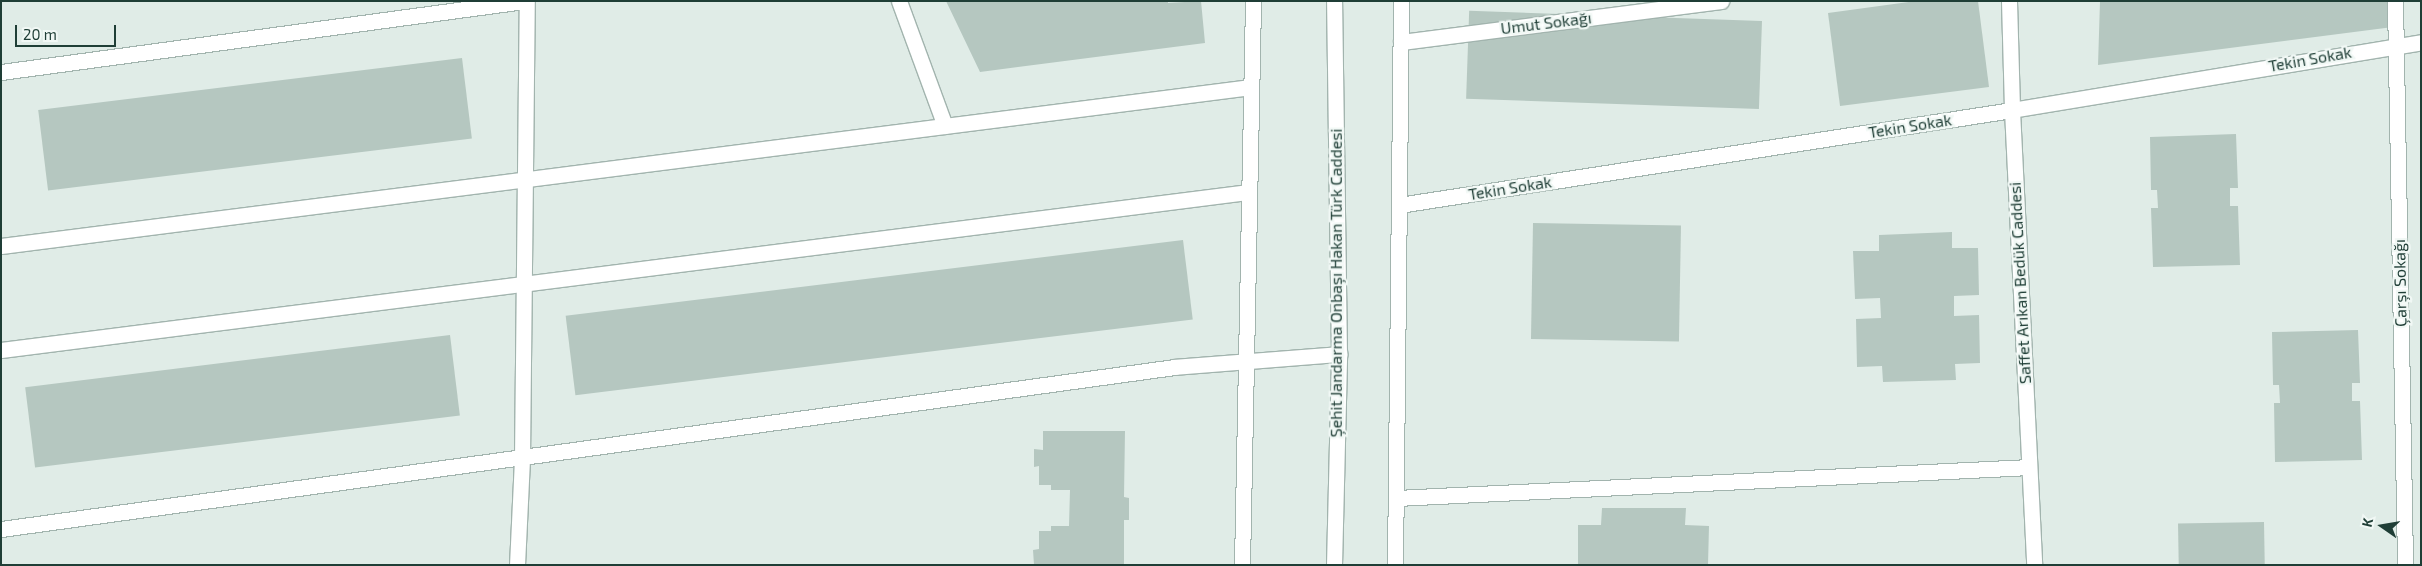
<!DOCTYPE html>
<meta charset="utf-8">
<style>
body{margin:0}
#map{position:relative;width:2422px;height:566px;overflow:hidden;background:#e0ece7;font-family:"Exo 2",sans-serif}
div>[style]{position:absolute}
.building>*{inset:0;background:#b5c7c0;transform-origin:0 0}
.roads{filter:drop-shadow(1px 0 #a2b4ae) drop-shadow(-1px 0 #a2b4ae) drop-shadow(0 1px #a2b4ae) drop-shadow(0 -1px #a2b4ae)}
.street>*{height:15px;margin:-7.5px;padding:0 7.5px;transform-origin:7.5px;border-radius:7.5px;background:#fff}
.secondary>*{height:15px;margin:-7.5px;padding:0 7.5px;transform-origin:7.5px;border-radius:7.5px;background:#fff}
span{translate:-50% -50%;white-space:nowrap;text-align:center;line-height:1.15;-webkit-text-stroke:4.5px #f1f8f5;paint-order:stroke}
.street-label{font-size:16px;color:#1f3e36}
.frame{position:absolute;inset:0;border:2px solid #1f3e36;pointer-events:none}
.north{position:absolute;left:2357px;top:501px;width:50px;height:50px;-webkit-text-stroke:4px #f1f8f5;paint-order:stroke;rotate:283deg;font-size:14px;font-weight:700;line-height:20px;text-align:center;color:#1f3e36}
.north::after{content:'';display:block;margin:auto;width:18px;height:22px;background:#1f3e36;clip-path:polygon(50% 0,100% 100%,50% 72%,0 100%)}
.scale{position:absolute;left:15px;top:25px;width:101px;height:22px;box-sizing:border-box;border:2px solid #1f3e36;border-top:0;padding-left:6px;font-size:15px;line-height:18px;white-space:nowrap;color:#1f3e36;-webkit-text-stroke:4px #f1f8f5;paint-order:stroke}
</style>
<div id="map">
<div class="building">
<i style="clip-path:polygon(946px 1px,1168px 1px,1168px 3px,1201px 1px,1205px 43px,980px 72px)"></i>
<i style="clip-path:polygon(1916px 1px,1978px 1px,1989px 87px,1840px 106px,1828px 13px)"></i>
<i style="clip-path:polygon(2100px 1px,2390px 1px,2393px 27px,2098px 65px)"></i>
<i style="left:1762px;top:21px;width:88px;height:293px;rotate:92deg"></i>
<i style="left:462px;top:58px;width:81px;height:427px;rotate:83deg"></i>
<i style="clip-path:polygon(2236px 134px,2238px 188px,2230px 188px,2230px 206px,2238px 206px,2240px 265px,2153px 267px,2151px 208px,2158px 208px,2157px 190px,2151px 190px,2150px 137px)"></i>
<i style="left:1533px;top:223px;width:148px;height:116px;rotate:1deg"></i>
<i style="clip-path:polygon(1952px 232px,1952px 248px,1978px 248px,1979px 295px,1954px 296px,1954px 316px,1979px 315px,1980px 363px,1955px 364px,1956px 380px,1883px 382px,1882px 366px,1857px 367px,1856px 319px,1881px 318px,1880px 298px,1855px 299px,1853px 251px,1879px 251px,1879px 235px)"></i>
<i style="left:1183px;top:240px;width:80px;height:622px;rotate:83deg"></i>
<i style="clip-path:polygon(2358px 330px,2360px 383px,2352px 383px,2352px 401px,2360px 401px,2362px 460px,2275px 462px,2274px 403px,2280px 403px,2279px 385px,2273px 385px,2272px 332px)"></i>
<i style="left:450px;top:335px;width:81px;height:428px;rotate:83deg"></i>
<i style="clip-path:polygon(1043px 431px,1125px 431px,1124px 497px,1129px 498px,1129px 520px,1124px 520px,1124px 565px,1034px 565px,1033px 550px,1039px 549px,1039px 531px,1051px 531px,1051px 526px,1069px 526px,1070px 490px,1051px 490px,1051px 485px,1039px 485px,1039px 466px,1034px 467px,1034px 449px,1043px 450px)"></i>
<i style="clip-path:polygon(1602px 508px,1686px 508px,1685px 525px,1709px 526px,1708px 565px,1578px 565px,1578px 525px,1601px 525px)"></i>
<i style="left:2264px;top:522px;width:43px;height:86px;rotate:89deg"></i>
</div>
<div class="roads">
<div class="street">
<i style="left:899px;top:1px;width:133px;rotate:69.8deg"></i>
<i style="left:2395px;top:1px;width:564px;rotate:88.98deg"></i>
<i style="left:1401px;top:42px;width:323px;rotate:-7.3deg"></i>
<i style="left:1px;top:72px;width:528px;rotate:-7.73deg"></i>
<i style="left:1399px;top:205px;width:620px;rotate:-8.81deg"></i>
<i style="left:2012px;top:110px;width:415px;rotate:-9.4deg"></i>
<i style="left:1px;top:246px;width:1260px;rotate:-7.25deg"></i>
<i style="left:1px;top:350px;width:1258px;rotate:-7.22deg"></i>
<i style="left:1396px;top:498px;width:634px;rotate:-2.8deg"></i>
<i style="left:1px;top:529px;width:1184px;rotate:-7.86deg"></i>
<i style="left:1174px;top:367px;width:166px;rotate:-4.5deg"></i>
<i style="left:517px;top:565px;width:107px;rotate:-87.3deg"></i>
<i style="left:522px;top:458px;width:457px;rotate:-89.4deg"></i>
<i style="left:1242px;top:565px;width:564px;rotate:-88.88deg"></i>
<i style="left:1334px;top:565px;width:211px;rotate:-88.6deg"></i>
<i style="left:1339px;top:354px;width:353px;rotate:-90.8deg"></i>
<i style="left:1395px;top:565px;width:564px;rotate:-89.39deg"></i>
</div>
<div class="secondary">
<i style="left:2009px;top:1px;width:109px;rotate:88.4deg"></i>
<i style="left:2012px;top:110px;width:456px;rotate:87.2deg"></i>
</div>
</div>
<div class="street-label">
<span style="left:1546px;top:23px;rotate:-7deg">Umut Sokağı</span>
<span style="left:2310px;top:59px;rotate:-10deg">Tekin Sokak</span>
<span style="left:1910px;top:126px;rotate:-9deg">Tekin Sokak</span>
<span style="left:1510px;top:188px;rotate:-9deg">Tekin Sokak</span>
<span style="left:1336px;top:283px;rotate:-90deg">Şehit Jandarma Onbaşı Hakan Türk Caddesi</span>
<span style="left:2020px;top:283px;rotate:-93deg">Saffet Arıkan Bedük Caddesi</span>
<span style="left:2400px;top:283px;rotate:-91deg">Çarşı Sokağı</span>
</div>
<div class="frame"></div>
<div class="north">K</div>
<div class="scale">20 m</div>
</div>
